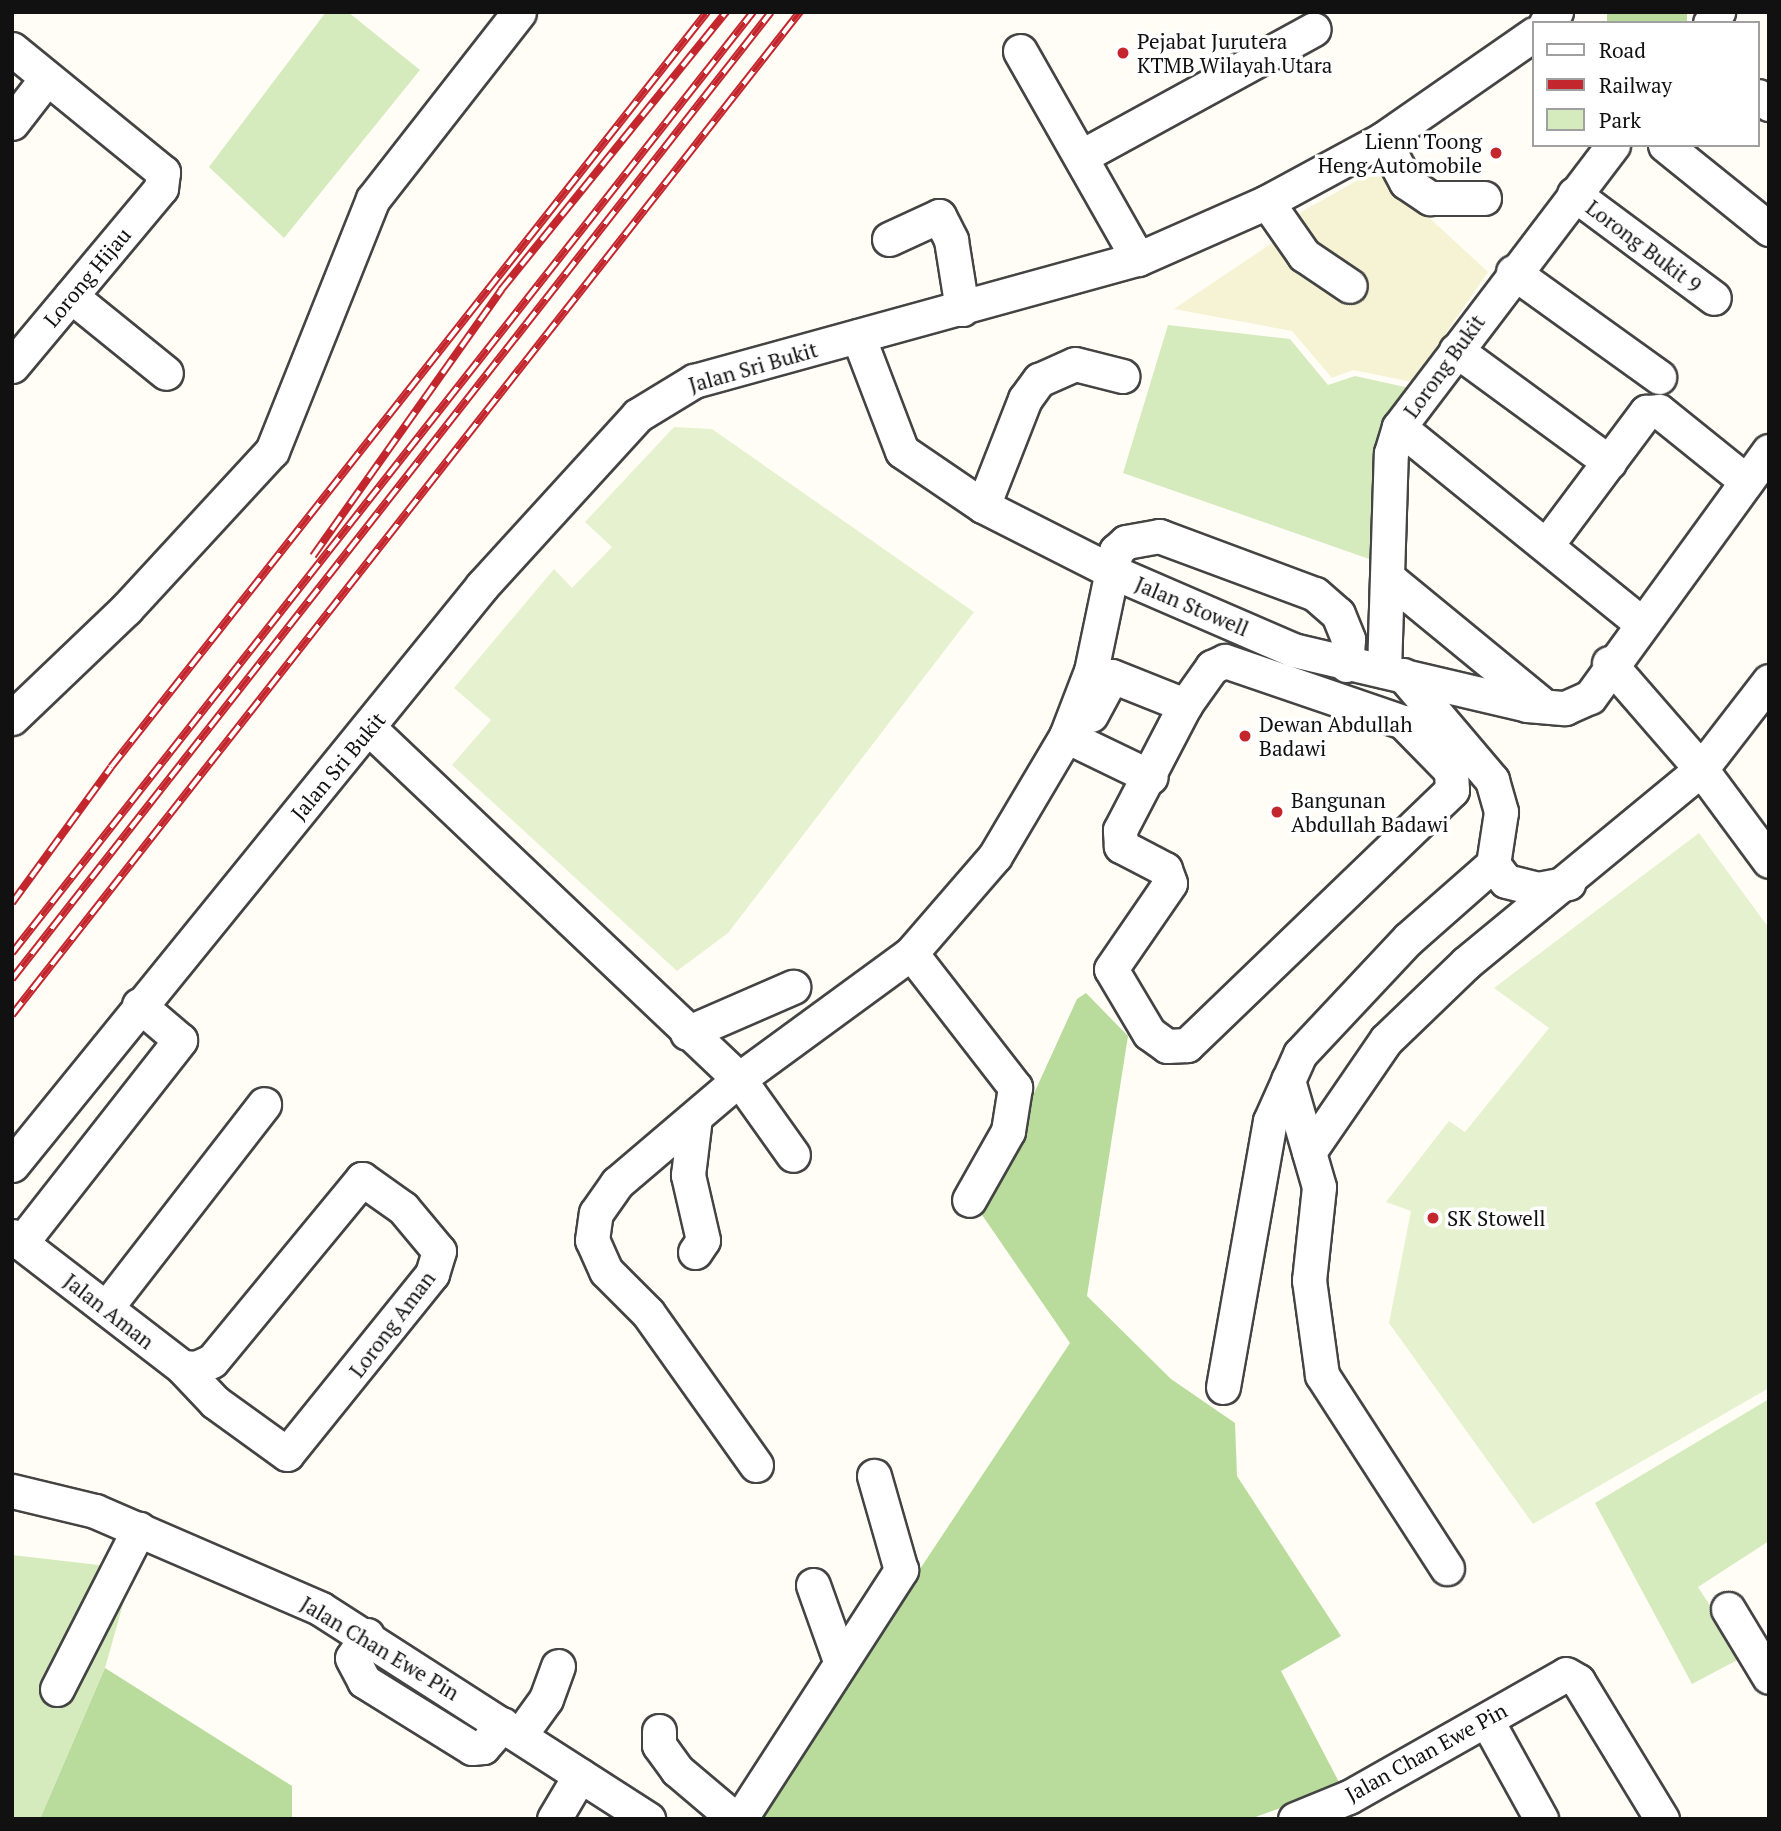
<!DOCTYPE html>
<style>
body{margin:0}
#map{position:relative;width:1781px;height:1831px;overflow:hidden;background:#fffdf5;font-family:"PT Serif",serif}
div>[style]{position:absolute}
.farmland>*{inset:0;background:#f6f3d4}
.green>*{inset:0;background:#d5ebbd}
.forest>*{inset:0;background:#b9dc9c;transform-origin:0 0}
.pitch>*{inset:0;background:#e6f2cf}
.roads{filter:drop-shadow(2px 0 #444) drop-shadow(-2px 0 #444) drop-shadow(0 2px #444) drop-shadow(0 -2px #444)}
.minor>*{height:33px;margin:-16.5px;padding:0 16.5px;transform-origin:16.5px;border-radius:16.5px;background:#fff}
.rail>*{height:8px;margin-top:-4px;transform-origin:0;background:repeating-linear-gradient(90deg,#fff 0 16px,#c4262e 0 32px);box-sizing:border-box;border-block:2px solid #c4262e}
.dots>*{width:19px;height:19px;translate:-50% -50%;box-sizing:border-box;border:4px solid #fff;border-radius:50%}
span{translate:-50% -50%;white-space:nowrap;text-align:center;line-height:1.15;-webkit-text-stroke:7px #fff;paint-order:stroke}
.poi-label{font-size:21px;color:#111}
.left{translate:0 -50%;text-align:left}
.right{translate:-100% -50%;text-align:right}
.street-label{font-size:21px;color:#111}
.frame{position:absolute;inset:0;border:14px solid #111;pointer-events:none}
.legend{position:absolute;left:1532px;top:21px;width:228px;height:126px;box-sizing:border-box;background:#fff;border:2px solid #a0a0a0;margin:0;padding:9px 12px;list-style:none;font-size:21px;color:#111}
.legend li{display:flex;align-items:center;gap:14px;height:35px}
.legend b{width:35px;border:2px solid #a0a0a0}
</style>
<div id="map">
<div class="farmland">
<i style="clip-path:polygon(1385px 165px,1409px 199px,1488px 272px,1412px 382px,1353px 370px,1332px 378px,1292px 331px,1174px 309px,1281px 237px,1301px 212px)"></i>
</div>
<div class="green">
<i style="clip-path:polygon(326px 12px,348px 12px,420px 70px,284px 238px,209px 167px)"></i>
<i style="clip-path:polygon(1168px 325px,1290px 339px,1328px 385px,1355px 376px,1414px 389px,1372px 560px,1123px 473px)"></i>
<i style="clip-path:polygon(1769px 1399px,1769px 1541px,1698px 1587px,1743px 1657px,1692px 1684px,1595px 1503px)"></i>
<i style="clip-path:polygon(12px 1555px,133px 1569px,105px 1668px,40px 1819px,12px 1819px)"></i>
</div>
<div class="forest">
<i style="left:1607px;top:12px;width:80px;height:11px"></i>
<i style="clip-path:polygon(1086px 993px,1128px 1036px,1087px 1296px,1171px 1379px,1235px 1423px,1237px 1476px,1341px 1636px,1281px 1671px,1341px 1786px,1250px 1819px,754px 1819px,1070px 1343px,980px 1212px,1077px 999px)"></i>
<i style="clip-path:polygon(105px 1668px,292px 1786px,292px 1819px,40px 1819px)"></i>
</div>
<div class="pitch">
<i style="clip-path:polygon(674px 427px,712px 429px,974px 612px,728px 933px,677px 971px,452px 765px,491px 720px,454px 688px,554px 569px,572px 588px,612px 547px,585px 522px)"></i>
<i style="clip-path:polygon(1699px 833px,1769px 928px,1769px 1388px,1533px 1524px,1389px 1323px,1411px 1211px,1386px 1202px,1449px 1121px,1465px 1132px,1549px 1028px,1494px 988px)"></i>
</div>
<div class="roads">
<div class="minor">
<i style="left:1546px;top:23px;width:15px;rotate:-48deg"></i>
<i style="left:1710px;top:23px;width:14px;rotate:-54deg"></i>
<i style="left:12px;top:49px;width:195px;rotate:39.2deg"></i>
<i style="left:163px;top:172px;width:16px;rotate:97deg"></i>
<i style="left:161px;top:188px;width:232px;rotate:129.9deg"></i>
<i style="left:1020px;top:51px;width:239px;rotate:60.4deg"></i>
<i style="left:1758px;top:96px;width:14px;rotate:36deg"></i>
<i style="left:12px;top:123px;width:56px;rotate:-52.3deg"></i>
<i style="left:1383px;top:139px;width:49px;rotate:61.9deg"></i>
<i style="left:1406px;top:182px;width:29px;rotate:34deg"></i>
<i style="left:1430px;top:198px;width:54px"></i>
<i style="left:1665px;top:145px;width:134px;rotate:38.9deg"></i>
<i style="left:1082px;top:156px;width:264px;rotate:-28.7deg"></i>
<i style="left:1574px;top:194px;width:174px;rotate:36.6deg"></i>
<i style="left:1267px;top:202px;width:65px;rotate:55.1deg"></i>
<i style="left:1304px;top:255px;width:55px;rotate:34deg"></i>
<i style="left:889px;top:239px;width:55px;rotate:-24.7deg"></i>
<i style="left:939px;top:216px;width:27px;rotate:63deg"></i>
<i style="left:951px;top:240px;width:70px;rotate:80.9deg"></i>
<i style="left:1513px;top:272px;width:180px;rotate:35.7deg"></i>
<i style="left:71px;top:296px;width:122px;rotate:39deg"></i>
<i style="left:858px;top:336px;width:123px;rotate:69.1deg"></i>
<i style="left:902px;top:451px;width:98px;rotate:34.2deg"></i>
<i style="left:983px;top:506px;width:146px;rotate:26.9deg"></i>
<i style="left:1113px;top:572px;width:196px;rotate:23.4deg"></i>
<i style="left:1293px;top:650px;width:240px;rotate:13.2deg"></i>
<i style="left:1527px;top:705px;width:38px;rotate:5deg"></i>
<i style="left:1565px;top:708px;width:27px;rotate:-24deg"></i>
<i style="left:1590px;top:697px;width:304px;rotate:-54deg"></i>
<i style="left:1456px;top:350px;width:190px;rotate:36.2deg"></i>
<i style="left:1399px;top:427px;width:310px;rotate:39deg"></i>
<i style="left:983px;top:506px;width:115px;rotate:-68.6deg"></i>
<i style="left:1025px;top:399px;width:24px;rotate:-54deg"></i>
<i style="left:1039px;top:380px;width:39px;rotate:-24deg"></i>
<i style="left:1075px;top:364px;width:49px;rotate:14.3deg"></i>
<i style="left:1548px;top:543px;width:164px;rotate:-53.2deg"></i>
<i style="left:1646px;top:412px;width:13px;rotate:-4deg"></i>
<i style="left:1659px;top:411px;width:112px;rotate:38.8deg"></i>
<i style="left:1387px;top:577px;width:197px;rotate:39.4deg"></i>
<i style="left:1225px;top:661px;width:188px;rotate:18.9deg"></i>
<i style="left:1403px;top:722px;width:69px;rotate:45.6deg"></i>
<i style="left:1451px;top:771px;width:19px;rotate:87deg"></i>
<i style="left:1452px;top:790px;width:368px;rotate:136.1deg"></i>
<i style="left:1187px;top:1045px;width:20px;rotate:177deg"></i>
<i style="left:1167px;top:1046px;width:22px;rotate:-144deg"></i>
<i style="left:1149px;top:1033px;width:74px;rotate:-120.7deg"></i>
<i style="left:1111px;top:969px;width:104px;rotate:-55.5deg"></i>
<i style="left:1170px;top:883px;width:15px;rotate:-110deg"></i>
<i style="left:1165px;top:869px;width:50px;rotate:-152.4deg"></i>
<i style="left:1121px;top:846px;width:16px;rotate:-94deg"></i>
<i style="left:1120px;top:830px;width:141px;rotate:-62.5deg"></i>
<i style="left:1185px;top:705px;width:47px;rotate:-54.6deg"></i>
<i style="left:1212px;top:667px;width:14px;rotate:-25deg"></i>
<i style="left:1609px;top:663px;width:140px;rotate:49deg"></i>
<i style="left:1701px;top:769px;width:114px;rotate:53.5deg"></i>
<i style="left:1384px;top:671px;width:218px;rotate:-88.2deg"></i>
<i style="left:1391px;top:453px;width:27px;rotate:-73deg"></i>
<i style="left:1399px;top:427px;width:354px;rotate:-52.8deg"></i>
<i style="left:1403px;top:675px;width:138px;rotate:49.7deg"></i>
<i style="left:1492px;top:780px;width:33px;rotate:74deg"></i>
<i style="left:1501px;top:812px;width:53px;rotate:98.7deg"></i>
<i style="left:1091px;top:715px;width:44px;rotate:-61.7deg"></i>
<i style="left:1112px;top:676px;width:79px;rotate:21.7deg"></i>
<i style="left:12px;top:718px;width:158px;rotate:-43.7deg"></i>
<i style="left:126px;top:609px;width:215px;rotate:-47.3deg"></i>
<i style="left:272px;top:451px;width:271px;rotate:-68.2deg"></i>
<i style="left:373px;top:199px;width:237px;rotate:-52deg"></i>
<i style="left:370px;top:729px;width:509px;rotate:43.49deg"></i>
<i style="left:739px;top:1079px;width:93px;rotate:54.6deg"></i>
<i style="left:1066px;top:736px;width:94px;rotate:25.8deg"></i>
<i style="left:911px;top:953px;width:170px;rotate:52.2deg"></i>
<i style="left:1015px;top:1087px;width:45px;rotate:99deg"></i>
<i style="left:1008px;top:1131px;width:79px;rotate:119.5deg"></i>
<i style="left:687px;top:1033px;width:116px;rotate:-23.5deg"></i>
<i style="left:1288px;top:1080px;width:111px;rotate:73.8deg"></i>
<i style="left:1319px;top:1187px;width:94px;rotate:96.1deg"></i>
<i style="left:1309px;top:1280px;width:96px;rotate:82.2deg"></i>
<i style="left:1322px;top:1375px;width:230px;rotate:57.1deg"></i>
<i style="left:1309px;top:1152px;width:136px;rotate:-55.5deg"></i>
<i style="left:1386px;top:1040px;width:111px;rotate:-43.9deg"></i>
<i style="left:1466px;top:963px;width:305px;rotate:-39.5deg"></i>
<i style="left:1701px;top:769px;width:111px;rotate:-52.3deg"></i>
<i style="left:12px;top:1165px;width:746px;rotate:-50.93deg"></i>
<i style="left:482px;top:586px;width:231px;rotate:-47.6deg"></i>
<i style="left:638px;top:415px;width:66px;rotate:-31.3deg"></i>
<i style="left:694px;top:381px;width:460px;rotate:-15.4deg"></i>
<i style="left:1138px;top:259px;width:141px;rotate:-23.8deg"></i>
<i style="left:1267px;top:202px;width:132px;rotate:-28.5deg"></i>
<i style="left:1383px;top:139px;width:184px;rotate:-34.8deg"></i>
<i style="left:12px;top:1236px;width:215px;rotate:37.6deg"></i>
<i style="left:182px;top:1367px;width:14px;rotate:4deg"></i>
<i style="left:196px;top:1368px;width:17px;rotate:-24deg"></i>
<i style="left:212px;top:1361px;width:236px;rotate:-50.5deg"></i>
<i style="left:362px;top:1179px;width:50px;rotate:35.3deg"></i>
<i style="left:403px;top:1208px;width:56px;rotate:50.1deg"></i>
<i style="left:439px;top:1251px;width:24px;rotate:107deg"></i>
<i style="left:432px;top:1274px;width:231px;rotate:128.9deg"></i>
<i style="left:287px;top:1454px;width:89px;rotate:-144.2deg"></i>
<i style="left:215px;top:1402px;width:48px;rotate:-133.3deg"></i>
<i style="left:21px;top:1243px;width:258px;rotate:-51.9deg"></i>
<i style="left:180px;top:1040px;width:54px;rotate:-139.5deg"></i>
<i style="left:695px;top:1252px;width:14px;rotate:-56deg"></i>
<i style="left:703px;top:1240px;width:67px;rotate:-103deg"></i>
<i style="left:688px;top:1175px;width:58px;rotate:-83.1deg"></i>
<i style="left:106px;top:1308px;width:258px;rotate:-52.2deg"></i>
<i style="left:1223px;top:1387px;width:270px;rotate:-80deg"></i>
<i style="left:1270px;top:1121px;width:73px;rotate:-65.9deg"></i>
<i style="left:1300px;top:1054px;width:158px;rotate:-46.8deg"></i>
<i style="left:1408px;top:939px;width:113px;rotate:-41.4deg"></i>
<i style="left:1493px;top:864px;width:21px;rotate:53deg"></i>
<i style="left:1506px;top:881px;width:33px;rotate:14deg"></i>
<i style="left:1538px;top:889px;width:31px;rotate:-11deg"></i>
<i style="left:756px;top:1465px;width:186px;rotate:-125.4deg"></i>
<i style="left:648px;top:1313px;width:59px;rotate:-135deg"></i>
<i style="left:606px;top:1271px;width:34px;rotate:-114deg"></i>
<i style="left:592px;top:1240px;width:27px;rotate:-82deg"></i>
<i style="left:596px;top:1213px;width:37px;rotate:-55deg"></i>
<i style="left:617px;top:1183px;width:160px;rotate:-40.4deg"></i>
<i style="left:739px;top:1079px;width:213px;rotate:-36.2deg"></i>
<i style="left:911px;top:953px;width:128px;rotate:-49.1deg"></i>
<i style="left:995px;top:856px;width:139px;rotate:-59.4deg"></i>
<i style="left:1066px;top:736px;width:70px;rotate:-69deg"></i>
<i style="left:1091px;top:671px;width:123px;rotate:-78.2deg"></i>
<i style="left:1116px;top:551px;width:13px;rotate:-42deg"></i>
<i style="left:1126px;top:542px;width:34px;rotate:-10deg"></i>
<i style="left:1159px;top:536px;width:166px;rotate:20.4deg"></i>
<i style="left:1315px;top:594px;width:30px;rotate:41deg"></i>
<i style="left:1338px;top:614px;width:27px;rotate:68deg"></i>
<i style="left:1348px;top:639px;width:26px;rotate:94deg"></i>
<i style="left:12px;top:1491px;width:85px;rotate:13.5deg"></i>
<i style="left:95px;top:1511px;width:246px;rotate:23.4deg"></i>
<i style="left:321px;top:1609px;width:389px;rotate:32.7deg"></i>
<i style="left:813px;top:1585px;width:81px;rotate:70.4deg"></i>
<i style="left:1728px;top:1609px;width:79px;rotate:58.9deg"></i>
<i style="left:367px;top:1635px;width:27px;rotate:123deg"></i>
<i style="left:352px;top:1658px;width:26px;rotate:62deg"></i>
<i style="left:364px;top:1681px;width:127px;rotate:31.8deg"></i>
<i style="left:472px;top:1748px;width:11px;rotate:-5deg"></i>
<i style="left:483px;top:1747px;width:30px;rotate:-49deg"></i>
<i style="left:57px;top:1689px;width:180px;rotate:-62.9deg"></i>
<i style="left:1487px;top:1721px;width:112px;rotate:61.1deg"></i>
<i style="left:659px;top:1731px;width:14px;rotate:90deg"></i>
<i style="left:659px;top:1745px;width:31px;rotate:54deg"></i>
<i style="left:677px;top:1770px;width:76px;rotate:40.2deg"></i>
<i style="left:520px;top:1735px;width:44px;rotate:-54.2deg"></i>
<i style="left:546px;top:1699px;width:35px;rotate:-70deg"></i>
<i style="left:554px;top:1819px;width:51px;rotate:-59.4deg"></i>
<i style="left:740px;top:1819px;width:297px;rotate:-57.1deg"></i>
<i style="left:901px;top:1570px;width:98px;rotate:-106deg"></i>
<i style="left:1295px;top:1819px;width:58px;rotate:-22.2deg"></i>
<i style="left:1349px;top:1797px;width:249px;rotate:-29.5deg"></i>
<i style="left:1566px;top:1674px;width:14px;rotate:30deg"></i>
<i style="left:1578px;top:1681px;width:162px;rotate:58.7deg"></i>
</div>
</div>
<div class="rail">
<i style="left:313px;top:556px;width:326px;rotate:-54.7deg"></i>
<i style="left:501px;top:290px;width:358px;rotate:-51deg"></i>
<i style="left:12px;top:903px;width:168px;rotate:-53.9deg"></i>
<i style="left:111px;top:767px;width:962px;rotate:-51.71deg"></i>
<i style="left:12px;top:953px;width:1198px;rotate:-51.78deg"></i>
<i style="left:12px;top:979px;width:1229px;rotate:-51.87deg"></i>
<i style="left:12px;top:1015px;width:1276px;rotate:-51.85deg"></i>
</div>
<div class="dots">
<i style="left:1123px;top:53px;background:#c4262e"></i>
<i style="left:1496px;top:153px;background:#c4262e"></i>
<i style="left:1245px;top:736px;background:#c4262e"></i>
<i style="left:1277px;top:812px;background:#c4262e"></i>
<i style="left:1433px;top:1218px;background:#c4262e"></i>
</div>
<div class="poi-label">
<span class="left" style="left:1137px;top:53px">Pejabat Jurutera<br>KTMB Wilayah Utara</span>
<span class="right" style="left:1482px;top:153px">Lienn Toong<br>Heng Automobile</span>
<span class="left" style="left:1259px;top:736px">Dewan Abdullah<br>Badawi</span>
<span class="left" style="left:1291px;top:812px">Bangunan<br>Abdullah Badawi</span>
<span class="left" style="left:1447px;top:1218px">SK Stowell</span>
</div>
<div class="street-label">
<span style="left:1644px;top:246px;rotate:37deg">Lorong Bukit 9</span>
<span style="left:87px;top:277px;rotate:-50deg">Lorong Hijau</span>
<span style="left:1444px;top:366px;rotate:-54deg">Lorong Bukit</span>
<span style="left:753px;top:367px;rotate:-16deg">Jalan Sri Bukit</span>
<span style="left:1192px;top:606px;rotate:23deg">Jalan Stowell</span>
<span style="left:338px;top:766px;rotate:-50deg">Jalan Sri Bukit</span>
<span style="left:109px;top:1311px;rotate:38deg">Jalan Aman</span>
<span style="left:392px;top:1324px;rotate:-53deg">Lorong Aman</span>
<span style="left:380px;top:1648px;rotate:31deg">Jalan Chan Ewe Pin</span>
<span style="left:1426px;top:1752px;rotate:-29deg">Jalan Chan Ewe Pin</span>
</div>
<div class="frame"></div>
<ul class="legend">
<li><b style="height:9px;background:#fff"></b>Road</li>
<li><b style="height:9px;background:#c4262e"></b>Railway</li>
<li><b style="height:19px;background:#d5ebbd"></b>Park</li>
</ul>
</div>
